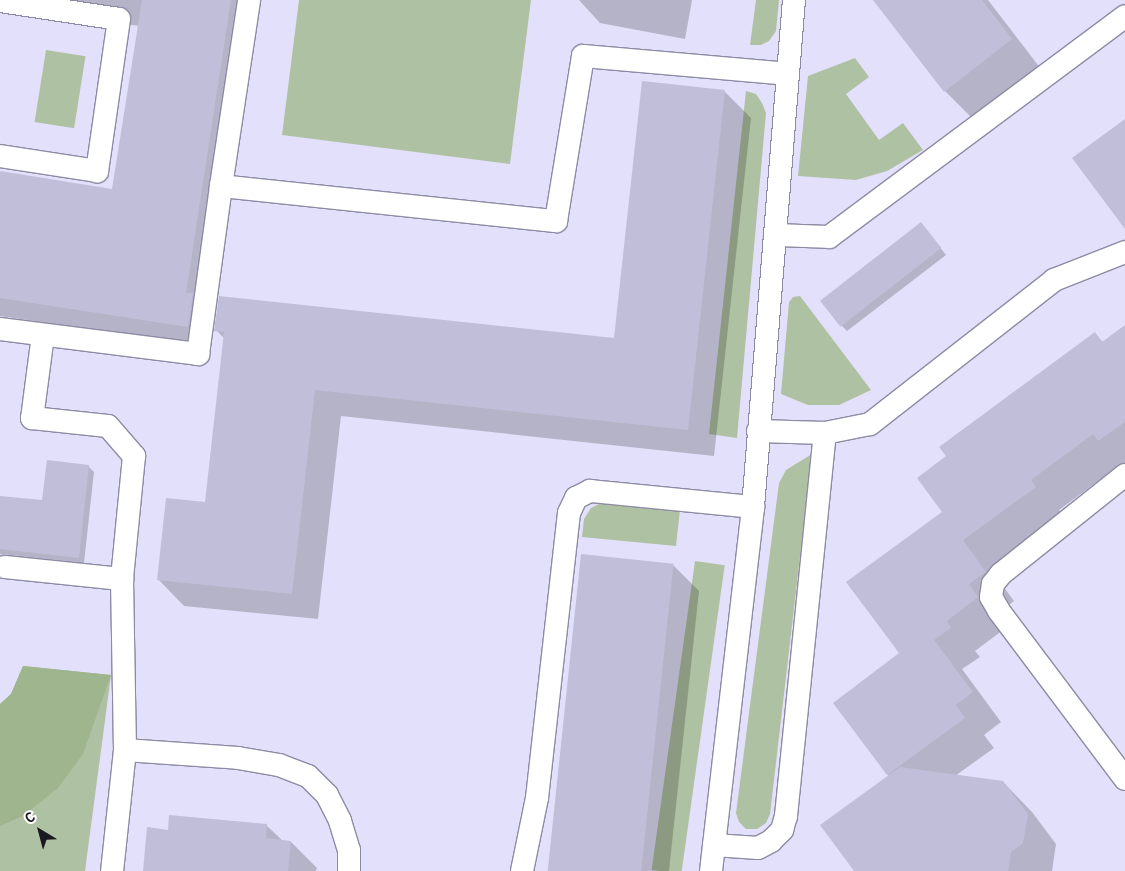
<!DOCTYPE html>
<meta charset="utf-8">
<style>
body{margin:0}
#map{position:relative;width:1125px;height:871px;overflow:hidden;background:#e3e0fb;font-family:Overpass,sans-serif}
div>[style]{position:absolute}
.green>*{inset:0;background:#afc1a3;transform-origin:0 0}
.forest>*{inset:0;background:#9eb58d}
.shadow>*{inset:0;background:#0003}
.building>*{inset:0;background:#c1bed9;transform-origin:0 0}
.roads{filter:drop-shadow(1px 0 #8d8ba4) drop-shadow(-1px 0 #8d8ba4) drop-shadow(0 1px #8d8ba4) drop-shadow(0 -1px #8d8ba4)}
.service>*{height:22px;margin:-11px;padding:0 11px;transform-origin:11px;border-radius:11px;background:#fff}
span{translate:-50% -50%;white-space:nowrap;text-align:center;line-height:1.15;-webkit-text-stroke:4px #fff;paint-order:stroke}
.north{position:absolute;left:15px;top:806px;width:50px;height:50px;-webkit-text-stroke:4px #fff;paint-order:stroke;rotate:323deg;font-size:14px;font-weight:700;line-height:20px;text-align:center;color:#1a1922}
.north::after{content:'';display:block;margin:auto;width:18px;height:22px;background:#1a1922;clip-path:polygon(50% 0,100% 100%,50% 72%,0 100%)}
</style>
<div id="map">
<div class="green">
<i style="clip-path:polygon(299px 0,531px 0,510px 164px,282px 135px)"></i>
<i style="clip-path:polygon(756px 0,779px 0,776px 31px,769px 41px,761px 45px,750px 45px)"></i>
<i style="left:46px;top:50px;width:40px;height:73px;rotate:9deg"></i>
<i style="clip-path:polygon(855px 58px,869px 77px,846px 94px,879px 140px,903px 123px,923px 150px,887px 171px,856px 180px,798px 176px,808px 76px)"></i>
<i style="clip-path:polygon(746px 91px,756px 94px,762px 103px,766px 113px,737px 438px,709px 434px)"></i>
<i style="clip-path:polygon(800px 296px,871px 390px,839px 405px,808px 405px,781px 394px,789px 302px,793px 297px)"></i>
<i style="clip-path:polygon(812px 454px,770px 814px,766px 823px,757px 829px,746px 829px,739px 822px,736px 813px,779px 483px,786px 470px)"></i>
<i style="clip-path:polygon(603px 502px,680px 510px,676px 546px,582px 537px,584px 519px,591px 508px)"></i>
<i style="left:695px;top:561px;width:30px;height:312px;rotate:8deg"></i>
<i style="clip-path:polygon(23px 666px,111px 675px,85px 871px,0 871px,0 704px,11px 694px)"></i>
</div>
<div class="forest">
<i style="clip-path:polygon(23px 666px,111px 675px,83px 754px,58px 788px,23px 816px,0 826px,0 704px,11px 694px)"></i>
</div>
<div class="shadow">
<i style="clip-path:polygon(29px 0,256px 0,209px 347px,0 316px,0 173px,113px 190px,139px 26px,39px 10px)"></i>
<i style="clip-path:polygon(579px 0,692px 0,685px 39px,600px 23px)"></i>
<i style="clip-path:polygon(875px 0,988px 0,1041px 69px,974px 120px,945px 91px)"></i>
<i style="clip-path:polygon(643px 83px,725px 92px,751px 118px,714px 456px,341px 416px,318px 619px,184px 606px,158px 579px,206px 503px,225px 339px,216px 330px,615px 339px)"></i>
<i style="clip-path:polygon(921px 223px,946px 255px,847px 331px,841px 325px)"></i>
<i style="clip-path:polygon(1125px 326px,1125px 466px,1122px 463px,1059px 510px,1065px 517px,991px 570px,1014px 601px,997px 614px,1007px 627px,975px 651px,980px 657px,962px 669px,1001px 722px,984px 735px,994px 748px,955px 776px,1003px 782px,1032px 812px,1056px 844px,1052px 871px,856px 871px,889px 776px,834px 703px,900px 654px,943px 512px,947px 456px,1095px 334px,1103px 342px)"></i>
<i style="clip-path:polygon(88px 466px,94px 472px,84px 563px,0 554px,0 497px,43px 501px)"></i>
<i style="clip-path:polygon(673px 565px,699px 591px,669px 871px,548px 871px)"></i>
<i style="clip-path:polygon(266px 825px,283px 841px,291px 842px,317px 868px,316px 871px,145px 871px,169px 831px)"></i>
</div>
<div class="building">
<i style="clip-path:polygon(142px 0,231px 0,186px 293px,193px 293px,188px 327px,0 298px,0 171px,112px 189px)"></i>
<i style="clip-path:polygon(873px 0,982px 0,1012px 39px,944px 92px)"></i>
<i style="clip-path:polygon(642px 81px,725px 90px,688px 430px,315px 390px,292px 594px,157px 580px,166px 498px,205px 502px,224px 332px,214px 331px,219px 296px,614px 338px)"></i>
<i style="clip-path:polygon(1125px 119px,1125px 229px,1072px 158px)"></i>
<i style="left:921px;top:222px;width:33px;height:128px;rotate:52deg"></i>
<i style="clip-path:polygon(1125px 325px,1125px 422px,1098px 441px,1093px 434px,1031px 480px,1036px 487px,963px 540px,986px 572px,969px 584px,978px 597px,947px 621px,951px 628px,934px 640px,973px 692px,956px 705px,965px 718px,887px 775px,833px 703px,899px 653px,846px 582px,942px 512px,917px 478px,946px 456px,939px 447px,1095px 332px,1102px 342px)"></i>
<i style="clip-path:polygon(47px 460px,89px 465px,79px 558px,0 549px,0 496px,42px 500px)"></i>
<i style="left:581px;top:554px;width:93px;height:319px;rotate:6deg"></i>
<i style="clip-path:polygon(900px 767px,1003px 781px,1028px 814px,1023px 843px,1011px 852px,1008px 871px,854px 871px,820px 825px)"></i>
<i style="clip-path:polygon(169px 815px,267px 824px,266px 838px,291px 841px,288px 871px,143px 871px,147px 827px,168px 830px)"></i>
</div>
<div class="roads">
<div class="service">
<i style="left:0;top:1px;width:120px;rotate:8.6deg"></i>
<i style="left:119px;top:19px;width:154px;rotate:98.2deg"></i>
<i style="left:97px;top:171px;width:98px;rotate:-171.2deg"></i>
<i style="left:221px;top:186px;width:188px;rotate:-81.4deg"></i>
<i style="left:775px;top:235px;width:54px;rotate:2.1deg"></i>
<i style="left:829px;top:237px;width:369px;rotate:-36.7deg"></i>
<i style="left:0;top:329px;width:200px;rotate:7.2deg"></i>
<i style="left:198px;top:354px;width:170px;rotate:-82.2deg"></i>
<i style="left:221px;top:186px;width:337px;rotate:6deg"></i>
<i style="left:556px;top:221px;width:167px;rotate:-80.7deg"></i>
<i style="left:583px;top:56px;width:205px;rotate:5deg"></i>
<i style="left:43px;top:335px;width:84px;rotate:97.5deg"></i>
<i style="left:32px;top:418px;width:76px;rotate:6deg"></i>
<i style="left:108px;top:426px;width:40px;rotate:49deg"></i>
<i style="left:134px;top:456px;width:124px;rotate:95.6deg"></i>
<i style="left:122px;top:579px;width:171px;rotate:89deg"></i>
<i style="left:125px;top:750px;width:122px;rotate:96.1deg"></i>
<i style="left:758px;top:431px;width:67px;rotate:1.7deg"></i>
<i style="left:825px;top:433px;width:46px;rotate:-11.3deg"></i>
<i style="left:870px;top:424px;width:234px;rotate:-38deg"></i>
<i style="left:1054px;top:280px;width:76px;rotate:-21.5deg"></i>
<i style="left:1125px;top:475px;width:159px;rotate:141.4deg"></i>
<i style="left:1001px;top:574px;width:13px;rotate:129deg"></i>
<i style="left:993px;top:584px;width:13px;rotate:99deg"></i>
<i style="left:991px;top:597px;width:16px;rotate:60deg"></i>
<i style="left:999px;top:611px;width:210px;rotate:53.1deg"></i>
<i style="left:5px;top:567px;width:118px;rotate:5.9deg"></i>
<i style="left:125px;top:750px;width:113px;rotate:4deg"></i>
<i style="left:238px;top:758px;width:42px;rotate:9.7deg"></i>
<i style="left:279px;top:765px;width:31px;rotate:21deg"></i>
<i style="left:308px;top:776px;width:27px;rotate:45deg"></i>
<i style="left:327px;top:795px;width:29px;rotate:63deg"></i>
<i style="left:340px;top:821px;width:30px;rotate:73deg"></i>
<i style="left:349px;top:850px;width:21px;rotate:90deg"></i>
<i style="left:714px;top:845px;width:44px;rotate:3.9deg"></i>
<i style="left:758px;top:848px;width:15px;rotate:-28deg"></i>
<i style="left:771px;top:841px;width:16px;rotate:-45deg"></i>
<i style="left:782px;top:830px;width:15px;rotate:-74deg"></i>
<i style="left:786px;top:816px;width:385px;rotate:-84.2deg"></i>
<i style="left:522px;top:871px;width:75px;rotate:-78.4deg"></i>
<i style="left:537px;top:798px;width:287px;rotate:-83.6deg"></i>
<i style="left:569px;top:513px;width:17px;rotate:-65deg"></i>
<i style="left:576px;top:498px;width:16px;rotate:-27deg"></i>
<i style="left:590px;top:491px;width:164px;rotate:5.6deg"></i>
<i style="left:711px;top:871px;width:366px;rotate:-83.4deg"></i>
<i style="left:753px;top:507px;width:509px;rotate:-85.38deg"></i>
</div>
</div>
<div class="north">С</div>
</div>
